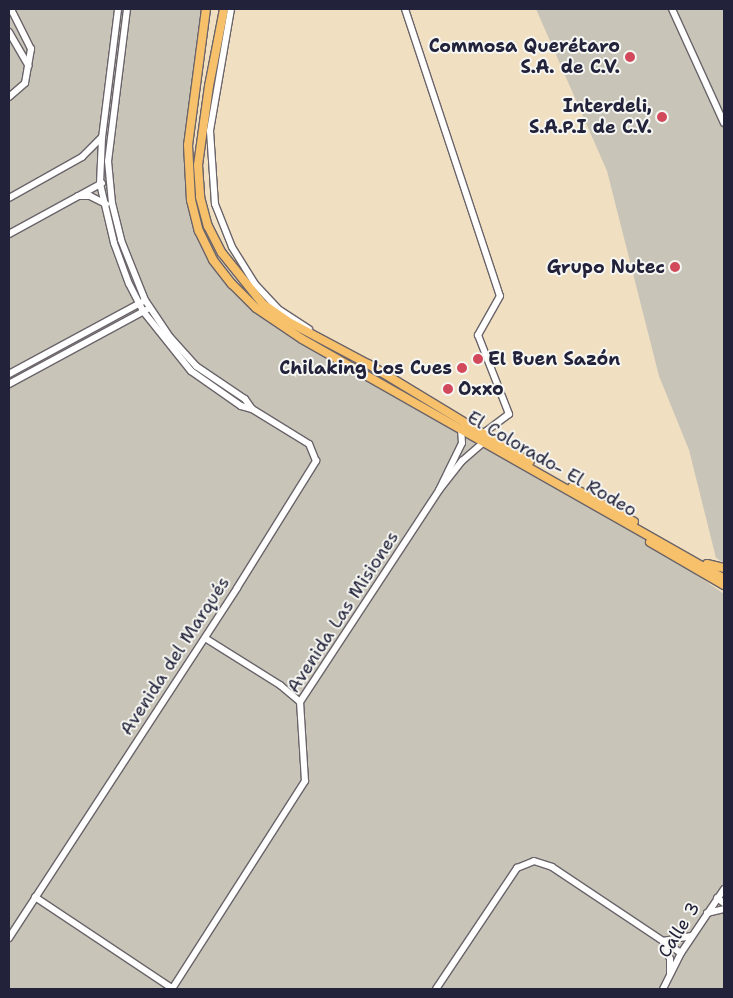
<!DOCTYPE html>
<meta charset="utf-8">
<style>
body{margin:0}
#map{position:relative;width:733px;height:998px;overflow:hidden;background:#f1dfc1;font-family:"Shantell Sans",sans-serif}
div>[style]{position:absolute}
.industrial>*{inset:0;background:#c8c4b8}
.roads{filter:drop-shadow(1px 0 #6a646a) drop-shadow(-1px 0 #6a646a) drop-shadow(0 1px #6a646a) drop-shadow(0 -1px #6a646a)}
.minor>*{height:6px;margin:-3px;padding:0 3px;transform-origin:3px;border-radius:3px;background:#fff}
.major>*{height:8px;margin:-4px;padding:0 4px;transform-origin:4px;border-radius:4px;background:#f7c06b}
.dots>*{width:14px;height:14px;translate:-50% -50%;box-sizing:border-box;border:2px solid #f6f6f2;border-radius:50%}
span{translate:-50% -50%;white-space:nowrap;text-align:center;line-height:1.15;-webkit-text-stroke:4px #f6f6f2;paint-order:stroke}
.poi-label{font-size:18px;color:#22223b;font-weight:700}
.right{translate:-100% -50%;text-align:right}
.left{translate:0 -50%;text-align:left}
.street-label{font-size:18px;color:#22223b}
.frame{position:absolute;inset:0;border:10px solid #22223b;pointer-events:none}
</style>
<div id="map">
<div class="industrial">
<i style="clip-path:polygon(9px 9px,207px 9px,189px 170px,191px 200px,213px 260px,256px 308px,616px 518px,724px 594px,724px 989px,9px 989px)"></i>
<i style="clip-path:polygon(536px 9px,724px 9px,724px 563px,716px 558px,689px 450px,659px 376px,607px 171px)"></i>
</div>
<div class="roads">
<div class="minor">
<i style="left:127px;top:9px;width:153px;rotate:97.1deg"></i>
<i style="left:108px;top:161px;width:42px;rotate:84.6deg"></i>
<i style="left:112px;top:203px;width:38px;rotate:76deg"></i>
<i style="left:121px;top:240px;width:65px;rotate:68.2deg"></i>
<i style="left:145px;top:300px;width:45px;rotate:56deg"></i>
<i style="left:170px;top:337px;width:39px;rotate:48deg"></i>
<i style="left:196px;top:366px;width:59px;rotate:34deg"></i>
<i style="left:245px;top:399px;width:12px;rotate:55deg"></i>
<i style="left:231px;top:9px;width:124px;rotate:99.8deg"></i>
<i style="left:210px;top:131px;width:73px;rotate:86.1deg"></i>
<i style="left:215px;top:204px;width:46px;rotate:68.4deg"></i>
<i style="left:232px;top:247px;width:44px;rotate:58.1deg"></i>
<i style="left:255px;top:284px;width:34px;rotate:47deg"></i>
<i style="left:278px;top:309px;width:37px;rotate:33deg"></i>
<i style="left:405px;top:9px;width:302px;rotate:71.7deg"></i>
<i style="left:500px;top:296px;width:45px;rotate:119.4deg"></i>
<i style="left:478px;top:335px;width:85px;rotate:68.6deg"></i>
<i style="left:509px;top:414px;width:34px;rotate:143deg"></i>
<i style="left:672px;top:9px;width:125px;rotate:65.5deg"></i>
<i style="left:9px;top:32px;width:39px;rotate:60deg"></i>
<i style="left:9px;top:97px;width:21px;rotate:-41deg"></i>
<i style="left:25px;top:83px;width:35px;rotate:-80deg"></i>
<i style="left:31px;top:49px;width:45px;rotate:-116.6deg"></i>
<i style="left:78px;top:196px;width:12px"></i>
<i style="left:90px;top:196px;width:18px;rotate:27deg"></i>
<i style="left:9px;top:198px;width:84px;rotate:-29.3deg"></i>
<i style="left:82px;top:157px;width:27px;rotate:-45deg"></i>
<i style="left:9px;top:234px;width:106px;rotate:-28.7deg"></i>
<i style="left:9px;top:374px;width:151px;rotate:-28.4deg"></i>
<i style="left:9px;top:384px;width:156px;rotate:-28.4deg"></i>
<i style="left:440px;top:489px;width:36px;rotate:-52deg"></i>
<i style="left:462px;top:461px;width:29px;rotate:-41deg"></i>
<i style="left:205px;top:638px;width:89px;rotate:32.1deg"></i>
<i style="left:280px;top:685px;width:26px;rotate:40deg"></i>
<i style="left:35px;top:897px;width:166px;rotate:33.7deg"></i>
<i style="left:717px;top:898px;width:9px;rotate:36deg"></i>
<i style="left:707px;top:913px;width:17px;rotate:-13deg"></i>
<i style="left:9px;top:938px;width:418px;rotate:-56.9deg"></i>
<i style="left:237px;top:588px;width:150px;rotate:-58.1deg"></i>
<i style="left:316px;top:461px;width:18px;rotate:-112deg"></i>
<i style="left:309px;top:444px;width:67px;rotate:-148.4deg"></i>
<i style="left:252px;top:409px;width:11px;rotate:-165deg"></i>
<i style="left:241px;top:406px;width:61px;rotate:-145deg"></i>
<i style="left:191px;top:371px;width:77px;rotate:-128.7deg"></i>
<i style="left:143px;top:311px;width:30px;rotate:-117deg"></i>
<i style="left:129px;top:284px;width:44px;rotate:-110.1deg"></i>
<i style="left:114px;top:243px;width:61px;rotate:-103.3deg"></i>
<i style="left:100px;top:184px;width:46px;rotate:-87.5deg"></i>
<i style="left:102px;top:138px;width:130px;rotate:-82.9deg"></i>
<i style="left:670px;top:973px;width:14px;rotate:-90deg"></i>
<i style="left:670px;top:959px;width:19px;rotate:-111deg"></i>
<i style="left:663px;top:941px;width:29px;rotate:-10deg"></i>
<i style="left:172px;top:989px;width:247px;rotate:-57.4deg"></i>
<i style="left:305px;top:781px;width:79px;rotate:-93.6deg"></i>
<i style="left:300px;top:702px;width:254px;rotate:-56.7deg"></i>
<i style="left:439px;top:490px;width:52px;rotate:-63.9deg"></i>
<i style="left:462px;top:443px;width:15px;rotate:-94deg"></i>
<i style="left:436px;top:989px;width:146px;rotate:-56.2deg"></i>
<i style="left:517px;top:868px;width:18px;rotate:-22deg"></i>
<i style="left:534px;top:861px;width:19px;rotate:18deg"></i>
<i style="left:552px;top:867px;width:155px;rotate:33.7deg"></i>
<i style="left:663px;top:989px;width:40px;rotate:-63.4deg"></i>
<i style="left:681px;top:953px;width:77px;rotate:-56.1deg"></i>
</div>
<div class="major">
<i style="left:206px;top:9px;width:137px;rotate:97.5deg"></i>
<i style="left:188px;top:145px;width:55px;rotate:86.9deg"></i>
<i style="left:191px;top:200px;width:32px;rotate:76deg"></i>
<i style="left:199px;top:231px;width:32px;rotate:64deg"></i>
<i style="left:213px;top:260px;width:31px;rotate:52deg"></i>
<i style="left:232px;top:284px;width:34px;rotate:45deg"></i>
<i style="left:256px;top:308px;width:55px;rotate:34deg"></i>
<i style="left:302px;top:339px;width:485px;rotate:29.6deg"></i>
<i style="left:224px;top:9px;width:78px;rotate:101deg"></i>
<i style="left:209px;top:86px;width:80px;rotate:97.9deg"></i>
<i style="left:198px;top:165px;width:32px;rotate:86deg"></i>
<i style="left:200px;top:197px;width:30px;rotate:75deg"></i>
<i style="left:208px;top:226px;width:30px;rotate:63deg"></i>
<i style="left:222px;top:253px;width:65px;rotate:51.2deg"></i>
<i style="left:263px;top:304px;width:29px;rotate:35deg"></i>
<i style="left:287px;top:321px;width:92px;rotate:28deg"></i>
<i style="left:368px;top:364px;width:189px;rotate:31.2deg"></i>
<i style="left:572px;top:487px;width:71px;rotate:29.4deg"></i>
<i style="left:650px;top:542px;width:86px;rotate:30.2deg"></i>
<i style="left:707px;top:564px;width:17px;rotate:13deg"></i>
</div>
</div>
<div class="dots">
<i style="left:630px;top:57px;background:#d1495b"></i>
<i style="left:662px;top:117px;background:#d1495b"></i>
<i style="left:675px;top:267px;background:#d1495b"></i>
<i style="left:478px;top:359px;background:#d1495b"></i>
<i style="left:462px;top:368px;background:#d1495b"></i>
<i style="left:448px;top:389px;background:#d1495b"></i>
</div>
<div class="poi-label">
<span class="right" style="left:620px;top:57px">Commosa Querétaro<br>S.A. de C.V.</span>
<span class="right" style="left:652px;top:117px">Interdeli,<br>S.A.P.I de C.V.</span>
<span class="right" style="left:665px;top:267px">Grupo Nutec</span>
<span class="left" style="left:488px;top:359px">El Buen Sazón</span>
<span class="right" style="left:452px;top:368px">Chilaking Los Cues</span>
<span class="left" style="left:458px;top:389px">Oxxo</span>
</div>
<div class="street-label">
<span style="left:552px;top:464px;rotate:30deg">El Colorado- El Rodeo</span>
<span style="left:343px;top:612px;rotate:-57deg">Avenida Las Misiones</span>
<span style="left:175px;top:656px;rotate:-57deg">Avenida del Marqués</span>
<span style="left:679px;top:930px;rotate:-58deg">Calle 3</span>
</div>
<div class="frame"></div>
</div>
